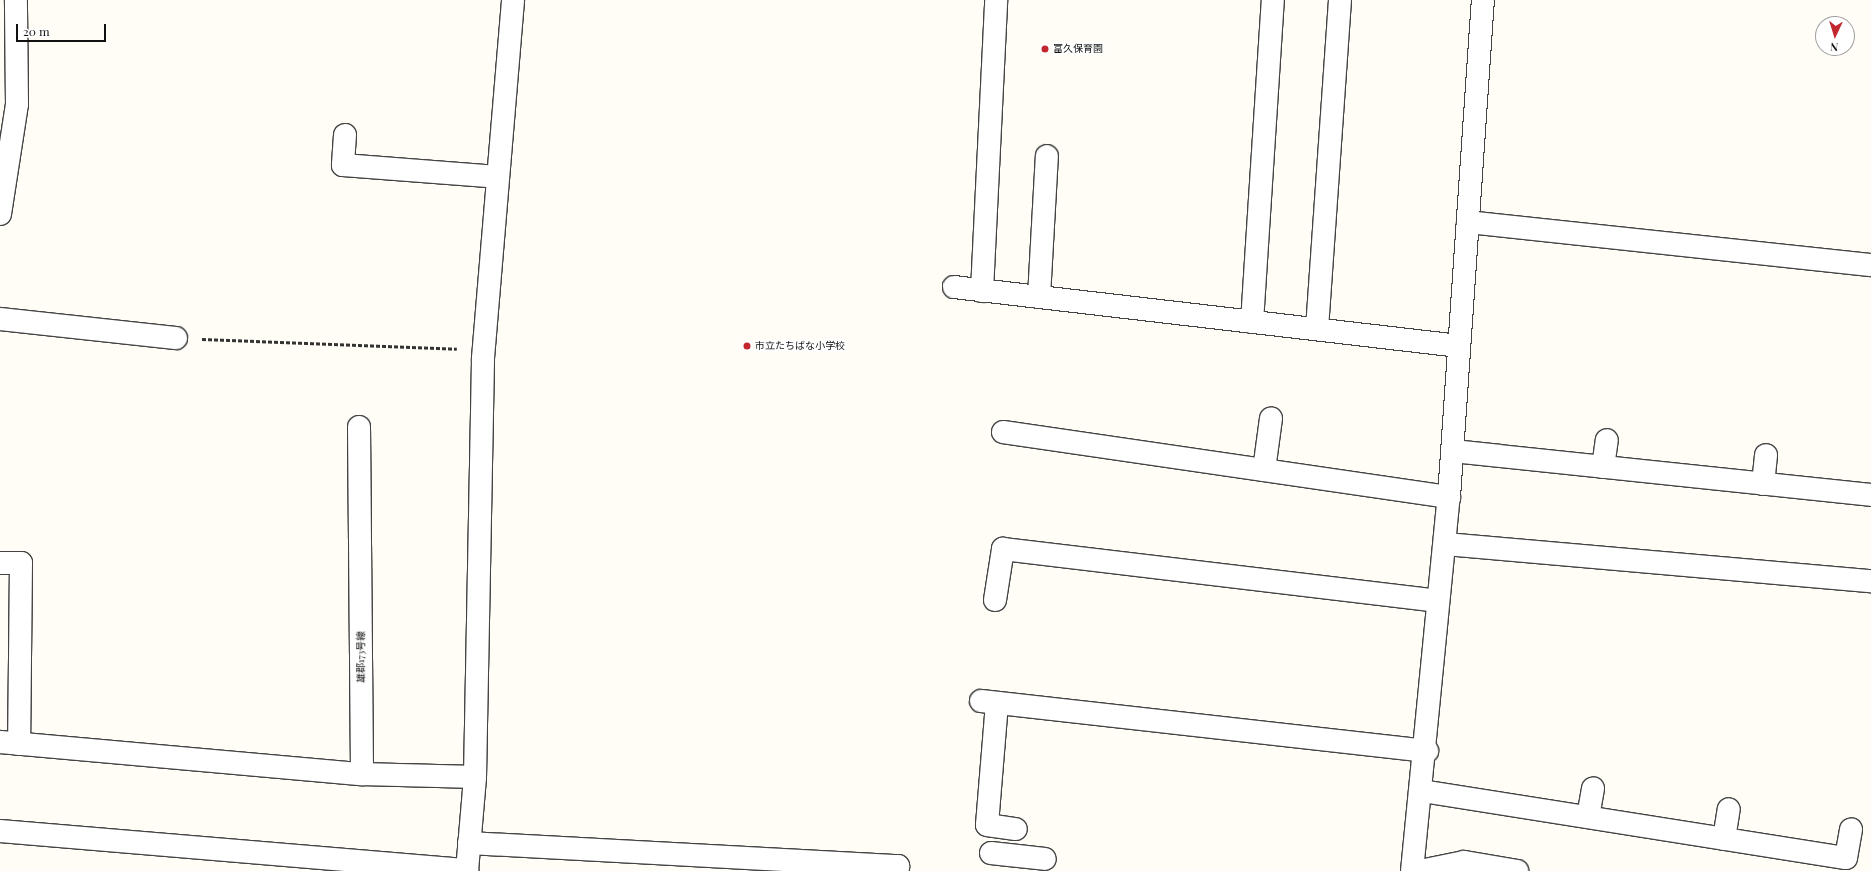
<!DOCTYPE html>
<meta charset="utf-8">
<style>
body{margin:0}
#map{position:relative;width:1871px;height:871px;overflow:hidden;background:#fffdf5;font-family:"Playfair Display","Noto Sans JP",serif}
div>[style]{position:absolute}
.path>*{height:2.5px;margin-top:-1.25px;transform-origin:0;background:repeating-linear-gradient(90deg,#333 0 4px,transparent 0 6px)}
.roads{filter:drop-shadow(1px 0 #444) drop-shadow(-1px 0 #444) drop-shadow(0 1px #444) drop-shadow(0 -1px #444)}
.street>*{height:22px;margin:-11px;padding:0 11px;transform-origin:11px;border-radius:11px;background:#fff}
.dots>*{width:11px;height:11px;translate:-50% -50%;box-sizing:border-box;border:2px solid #fff;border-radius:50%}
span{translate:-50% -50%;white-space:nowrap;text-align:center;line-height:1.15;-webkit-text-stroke:4px #fff;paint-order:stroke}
.poi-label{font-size:10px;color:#111}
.left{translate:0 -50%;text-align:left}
.street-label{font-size:10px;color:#111}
.north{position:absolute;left:1815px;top:16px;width:40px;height:40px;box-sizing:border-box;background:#fff;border:1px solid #a0a0a0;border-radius:50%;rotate:184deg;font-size:11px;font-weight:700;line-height:16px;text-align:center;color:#111}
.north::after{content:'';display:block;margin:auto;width:14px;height:18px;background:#c4262e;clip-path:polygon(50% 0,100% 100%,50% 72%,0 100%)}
.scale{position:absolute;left:16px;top:24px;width:90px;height:18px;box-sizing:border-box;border:2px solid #111;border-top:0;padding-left:5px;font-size:12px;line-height:14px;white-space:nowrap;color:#111;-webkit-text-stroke:3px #fff;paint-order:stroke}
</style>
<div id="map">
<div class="path">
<i style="left:202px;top:339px;width:255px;rotate:2.2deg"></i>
</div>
<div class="roads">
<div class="street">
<i style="left:345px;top:135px;width:30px;rotate:94deg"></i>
<i style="left:343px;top:165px;width:155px;rotate:4.4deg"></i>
<i style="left:0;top:214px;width:111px;rotate:-81.2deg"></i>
<i style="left:17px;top:104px;width:104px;rotate:-90.6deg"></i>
<i style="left:1468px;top:222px;width:405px;rotate:6.1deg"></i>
<i style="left:954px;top:287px;width:508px;rotate:6.66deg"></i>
<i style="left:982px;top:291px;width:291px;rotate:-87.2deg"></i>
<i style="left:1039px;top:297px;width:141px;rotate:-86.8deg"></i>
<i style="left:0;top:319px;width:177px;rotate:6.2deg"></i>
<i style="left:1252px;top:322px;width:323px;rotate:-86.3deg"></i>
<i style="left:1317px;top:329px;width:330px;rotate:-86deg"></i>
<i style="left:359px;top:427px;width:347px;rotate:89.5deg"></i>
<i style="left:362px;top:774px;width:113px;rotate:1.5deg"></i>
<i style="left:1003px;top:432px;width:451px;rotate:8.3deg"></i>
<i style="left:1453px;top:451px;width:420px;rotate:6deg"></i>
<i style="left:1603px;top:467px;width:27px;rotate:-82deg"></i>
<i style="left:1264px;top:470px;width:52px;rotate:-82.3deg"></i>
<i style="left:1763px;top:484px;width:29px;rotate:-84deg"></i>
<i style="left:1445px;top:544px;width:428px;rotate:5deg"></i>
<i style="left:0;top:563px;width:21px"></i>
<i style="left:21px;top:563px;width:181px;rotate:90.6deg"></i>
<i style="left:995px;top:600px;width:52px;rotate:-81.1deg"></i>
<i style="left:1003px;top:549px;width:437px;rotate:6.8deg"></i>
<i style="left:981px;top:701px;width:449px;rotate:6.4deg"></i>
<i style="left:997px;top:703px;width:122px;rotate:94.7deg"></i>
<i style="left:987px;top:825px;width:29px;rotate:8deg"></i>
<i style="left:0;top:742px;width:363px;rotate:5.1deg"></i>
<i style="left:1422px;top:791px;width:429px;rotate:9deg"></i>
<i style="left:1846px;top:858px;width:29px;rotate:-80deg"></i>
<i style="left:1588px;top:817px;width:29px;rotate:-80deg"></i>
<i style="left:0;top:831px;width:469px;rotate:4.8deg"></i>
<i style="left:1724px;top:839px;width:30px;rotate:-81deg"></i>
<i style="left:469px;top:843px;width:430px;rotate:3.1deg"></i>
<i style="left:898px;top:866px;width:5px;rotate:101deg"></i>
<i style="left:991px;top:853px;width:54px;rotate:6.3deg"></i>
<i style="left:467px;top:871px;width:94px;rotate:-85.1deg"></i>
<i style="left:475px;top:777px;width:419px;rotate:-88.9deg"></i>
<i style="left:483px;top:358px;width:359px;rotate:-85.2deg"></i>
<i style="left:1412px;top:871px;width:376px;rotate:-84.4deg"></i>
<i style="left:1449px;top:497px;width:498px;rotate:-86.1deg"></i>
<i style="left:1420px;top:871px;width:45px;rotate:-11.6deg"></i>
<i style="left:1464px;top:862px;width:54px;rotate:9.6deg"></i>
</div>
</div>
<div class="dots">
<i style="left:1045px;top:49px;background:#c4262e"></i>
<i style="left:747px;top:346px;background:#c4262e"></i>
</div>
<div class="poi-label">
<span class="left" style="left:1053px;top:49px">富久保育園</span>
<span class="left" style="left:755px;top:346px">市立たちばな小学校</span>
</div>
<div class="street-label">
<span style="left:361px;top:657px;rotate:-90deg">雄郡173号線</span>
</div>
<div class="north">N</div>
<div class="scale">20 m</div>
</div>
